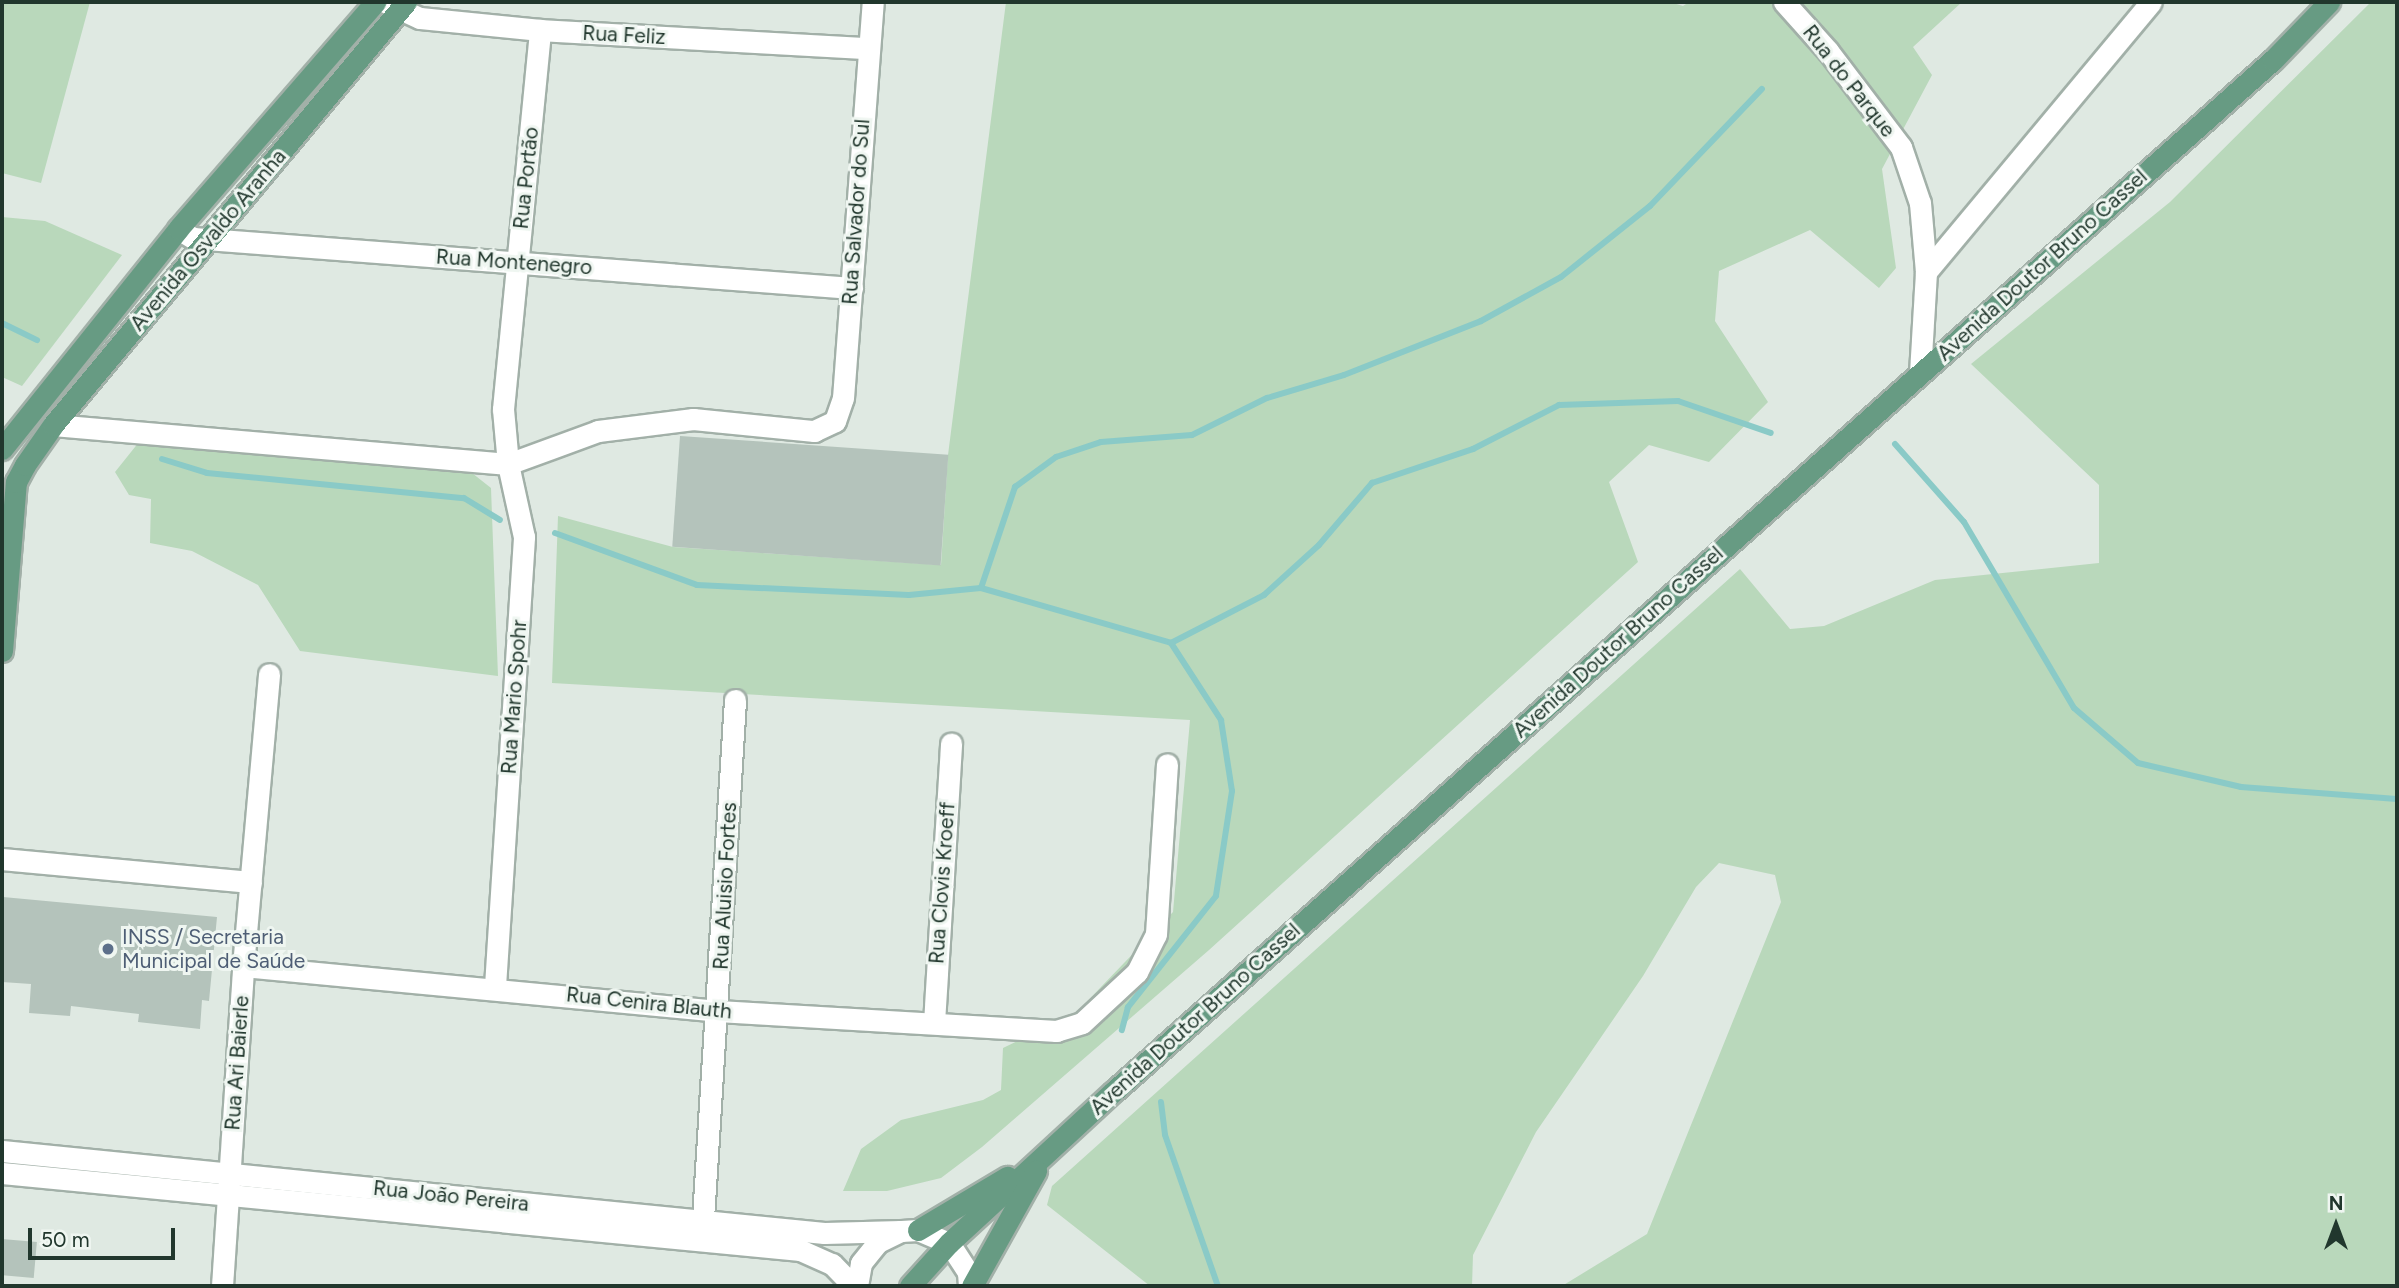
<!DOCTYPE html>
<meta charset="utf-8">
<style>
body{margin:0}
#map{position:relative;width:2399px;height:1288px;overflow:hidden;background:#dfe9e2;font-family:Figtree,sans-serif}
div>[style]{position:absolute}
.green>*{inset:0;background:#b9d8bb}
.stream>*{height:6px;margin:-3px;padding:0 3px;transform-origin:3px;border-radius:3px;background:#8acac7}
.building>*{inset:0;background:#b4c3bb;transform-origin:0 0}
.roads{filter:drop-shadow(2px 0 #a2b0a8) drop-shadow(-2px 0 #a2b0a8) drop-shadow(0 2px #a2b0a8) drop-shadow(0 -2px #a2b0a8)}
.minor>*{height:21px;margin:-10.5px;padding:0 10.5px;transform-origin:10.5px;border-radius:10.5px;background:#fff}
.major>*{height:21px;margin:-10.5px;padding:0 10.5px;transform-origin:10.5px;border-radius:10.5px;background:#679b83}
.dots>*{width:19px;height:19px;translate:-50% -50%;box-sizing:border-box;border:4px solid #eff6f1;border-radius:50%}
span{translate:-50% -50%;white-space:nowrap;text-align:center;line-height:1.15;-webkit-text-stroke:6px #eff6f1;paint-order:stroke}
.street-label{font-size:21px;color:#21372d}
.service-label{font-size:21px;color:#4e5e75}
.left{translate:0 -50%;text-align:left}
.frame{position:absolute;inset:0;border:4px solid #21372d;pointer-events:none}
.north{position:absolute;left:2301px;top:1190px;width:70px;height:70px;-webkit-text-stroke:5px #eff6f1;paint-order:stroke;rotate:0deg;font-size:19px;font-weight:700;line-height:28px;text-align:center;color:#21372d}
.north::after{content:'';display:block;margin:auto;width:24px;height:32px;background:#21372d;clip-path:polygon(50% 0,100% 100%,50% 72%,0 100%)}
.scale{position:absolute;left:28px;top:1228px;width:147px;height:32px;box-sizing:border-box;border:4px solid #21372d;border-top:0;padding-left:9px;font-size:21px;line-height:24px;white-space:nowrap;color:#21372d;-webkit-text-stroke:5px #eff6f1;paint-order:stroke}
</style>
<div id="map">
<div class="green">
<i style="clip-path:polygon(2px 2px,90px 2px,41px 183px,2px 173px)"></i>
<i style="clip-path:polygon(1006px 2px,1670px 2px,1683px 6px,1689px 2px,1962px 2px,1913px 47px,1932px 75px,1882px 169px,1896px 268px,1879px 288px,1810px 230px,1719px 271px,1715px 321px,1768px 402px,1709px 462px,1649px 445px,1609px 482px,1638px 562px,1209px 950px,982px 1147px,941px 1178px,887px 1191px,843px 1191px,861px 1149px,901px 1120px,983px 1100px,1001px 1090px,1003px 1048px,1076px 1013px,1173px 912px,1190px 720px,552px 683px,558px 516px,673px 547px,941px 565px,948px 455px)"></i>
<i style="clip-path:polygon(2371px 2px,2397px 2px,2397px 1286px,1562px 1286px,1647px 1234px,1781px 902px,1775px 875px,1719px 863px,1696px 887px,1643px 976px,1536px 1132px,1473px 1255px,1472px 1286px,1150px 1286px,1047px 1205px,1052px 1186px,1740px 569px,1790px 629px,1824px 626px,1935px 580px,2099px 563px,2099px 485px,1971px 364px,2170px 202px)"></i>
<i style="clip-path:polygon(2px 217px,45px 221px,122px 255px,22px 386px,2px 377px)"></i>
<i style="clip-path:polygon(139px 442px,435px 461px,472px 473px,491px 488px,498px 676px,300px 651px,258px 585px,192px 551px,150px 543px,151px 499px,129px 495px,115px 472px)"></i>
</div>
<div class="stream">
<i style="left:2px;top:323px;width:39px;rotate:26deg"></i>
<i style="left:1895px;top:444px;width:104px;rotate:48.5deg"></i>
<i style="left:1964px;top:522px;width:216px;rotate:59.4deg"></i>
<i style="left:2074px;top:708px;width:84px;rotate:40.7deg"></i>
<i style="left:2138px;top:763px;width:106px;rotate:13.1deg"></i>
<i style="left:2241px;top:787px;width:156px;rotate:4.4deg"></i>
<i style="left:162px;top:459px;width:47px;rotate:17.3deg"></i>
<i style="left:207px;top:473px;width:258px;rotate:5.6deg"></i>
<i style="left:464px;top:498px;width:42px;rotate:31.4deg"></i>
<i style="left:555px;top:533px;width:151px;rotate:20.1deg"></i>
<i style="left:697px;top:585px;width:212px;rotate:2.7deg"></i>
<i style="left:909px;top:595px;width:72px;rotate:-5.6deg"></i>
<i style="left:981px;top:588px;width:198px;rotate:16.1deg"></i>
<i style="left:1171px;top:643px;width:92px;rotate:57deg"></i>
<i style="left:1221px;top:720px;width:72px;rotate:81.2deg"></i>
<i style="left:1232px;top:791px;width:106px;rotate:98.7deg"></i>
<i style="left:1216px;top:896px;width:142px;rotate:128.4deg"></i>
<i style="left:1128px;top:1007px;width:24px;rotate:105deg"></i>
<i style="left:981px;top:588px;width:107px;rotate:-71.4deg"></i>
<i style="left:1015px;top:487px;width:51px;rotate:-36.2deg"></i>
<i style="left:1056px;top:457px;width:47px;rotate:-18.4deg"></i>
<i style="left:1101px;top:442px;width:91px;rotate:-4.4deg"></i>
<i style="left:1192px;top:435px;width:84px;rotate:-26.3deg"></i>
<i style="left:1267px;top:398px;width:80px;rotate:-16.6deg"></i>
<i style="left:1344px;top:375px;width:147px;rotate:-21.5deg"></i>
<i style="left:1481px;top:321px;width:91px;rotate:-28.8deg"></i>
<i style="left:1561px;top:277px;width:114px;rotate:-38.6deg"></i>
<i style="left:1650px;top:206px;width:162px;rotate:-46.3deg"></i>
<i style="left:1171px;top:643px;width:105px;rotate:-27.3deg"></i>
<i style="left:1264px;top:595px;width:74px;rotate:-42.3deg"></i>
<i style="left:1319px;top:545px;width:82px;rotate:-49.5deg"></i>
<i style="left:1372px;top:483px;width:107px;rotate:-18.6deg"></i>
<i style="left:1473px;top:449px;width:97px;rotate:-27.1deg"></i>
<i style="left:1559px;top:405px;width:119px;rotate:-1.9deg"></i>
<i style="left:1678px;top:401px;width:98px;rotate:19deg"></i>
<i style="left:1161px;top:1102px;width:33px;rotate:83deg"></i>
<i style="left:1165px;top:1135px;width:160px;rotate:70.7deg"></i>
</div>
<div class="building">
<i style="left:680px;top:436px;width:269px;height:111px;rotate:4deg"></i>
<i style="clip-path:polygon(3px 897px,217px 917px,209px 1001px,202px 1000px,200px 1029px,138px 1022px,139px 1014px,71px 1006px,70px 1016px,29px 1013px,31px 984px,2px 982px)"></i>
<i style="left:2px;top:1239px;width:35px;height:36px;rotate:5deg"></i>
</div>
<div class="roads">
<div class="minor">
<i style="left:385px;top:2px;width:38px;rotate:25deg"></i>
<i style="left:420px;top:18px;width:121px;rotate:5.7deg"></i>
<i style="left:540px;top:30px;width:327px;rotate:3.2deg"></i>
<i style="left:1784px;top:2px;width:66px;rotate:48.1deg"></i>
<i style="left:1828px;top:51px;width:121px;rotate:52.8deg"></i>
<i style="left:1901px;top:147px;width:59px;rotate:71.3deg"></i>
<i style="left:1920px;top:203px;width:69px;rotate:85deg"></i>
<i style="left:1926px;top:272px;width:101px;rotate:93.4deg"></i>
<i style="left:178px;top:229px;width:17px;rotate:31deg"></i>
<i style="left:193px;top:238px;width:661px;rotate:4.34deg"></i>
<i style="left:1926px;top:272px;width:351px;rotate:-50.2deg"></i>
<i style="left:53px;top:425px;width:457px;rotate:4.9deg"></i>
<i style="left:508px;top:464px;width:96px;rotate:-20.1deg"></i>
<i style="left:598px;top:431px;width:96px;rotate:-7.2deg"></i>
<i style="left:693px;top:419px;width:122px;rotate:5.7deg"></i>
<i style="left:814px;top:431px;width:23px;rotate:-25deg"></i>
<i style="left:835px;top:421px;width:24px;rotate:-71deg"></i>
<i style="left:843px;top:398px;width:397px;rotate:-85.7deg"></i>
<i style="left:2px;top:859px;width:250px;rotate:5.3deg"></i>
<i style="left:243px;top:966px;width:477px;rotate:5.4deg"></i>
<i style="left:718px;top:1011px;width:339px;rotate:3.4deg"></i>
<i style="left:1056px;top:1031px;width:27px;rotate:-17deg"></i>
<i style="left:1082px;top:1023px;width:75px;rotate:-42.8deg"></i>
<i style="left:1137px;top:972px;width:42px;rotate:-63.4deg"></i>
<i style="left:1156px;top:934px;width:170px;rotate:-86.3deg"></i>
<i style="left:495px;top:986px;width:450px;rotate:-86.3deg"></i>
<i style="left:524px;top:537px;width:75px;rotate:-102.4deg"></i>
<i style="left:508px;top:464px;width:55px;rotate:-95.2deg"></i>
<i style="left:503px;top:409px;width:381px;rotate:-84.4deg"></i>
<i style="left:934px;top:1023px;width:280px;rotate:-86.5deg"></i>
<i style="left:2px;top:1151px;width:826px;rotate:5.7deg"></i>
<i style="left:824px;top:1233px;width:77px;rotate:-1.5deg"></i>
<i style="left:2px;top:1173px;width:802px;rotate:5.51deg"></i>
<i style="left:800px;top:1250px;width:35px;rotate:24deg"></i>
<i style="left:832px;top:1264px;width:30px;rotate:46deg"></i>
<i style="left:702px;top:1235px;width:536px;rotate:-86.47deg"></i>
<i style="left:222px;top:1286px;width:321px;rotate:-86.2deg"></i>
<i style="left:243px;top:966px;width:293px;rotate:-84.9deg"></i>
<i style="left:857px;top:1286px;width:23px;rotate:-80deg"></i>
<i style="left:861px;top:1263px;width:27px;rotate:-51deg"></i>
<i style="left:878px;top:1242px;width:25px;rotate:-26deg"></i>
<i style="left:901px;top:1231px;width:17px;rotate:-3deg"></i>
<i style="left:918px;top:1230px;width:34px;rotate:23deg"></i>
<i style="left:949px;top:1243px;width:35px;rotate:57deg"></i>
<i style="left:968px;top:1272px;width:14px;rotate:86deg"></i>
</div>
<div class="major">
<i style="left:2px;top:449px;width:282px;rotate:-51.3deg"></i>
<i style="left:178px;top:229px;width:301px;rotate:-49deg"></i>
<i style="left:2px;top:651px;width:170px;rotate:-85.3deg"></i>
<i style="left:16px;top:482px;width:19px;rotate:-62deg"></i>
<i style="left:25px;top:465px;width:49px;rotate:-55deg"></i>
<i style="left:53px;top:425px;width:551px;rotate:-50.15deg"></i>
<i style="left:918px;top:1230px;width:104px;rotate:-30.8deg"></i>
<i style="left:910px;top:1286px;width:58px;rotate:-47.8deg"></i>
<i style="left:949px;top:1243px;width:224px;rotate:-42.7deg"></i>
<i style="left:1114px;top:1091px;width:1551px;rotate:-41.66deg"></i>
<i style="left:2273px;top:60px;width:81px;rotate:-46deg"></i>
<i style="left:972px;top:1286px;width:132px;rotate:-60.9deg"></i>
</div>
</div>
<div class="dots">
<i style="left:108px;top:949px;background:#5c6f8a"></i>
</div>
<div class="street-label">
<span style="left:624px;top:35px;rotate:3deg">Rua Feliz</span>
<span style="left:1849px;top:81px;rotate:52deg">Rua do Parque</span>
<span style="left:526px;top:178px;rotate:-84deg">Rua Portão</span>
<span style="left:856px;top:212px;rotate:-86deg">Rua Salvador do Sul</span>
<span style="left:208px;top:240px;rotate:-50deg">Avenida Osvaldo Aranha</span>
<span style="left:514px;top:262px;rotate:4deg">Rua Montenegro</span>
<span style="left:2042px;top:265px;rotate:-42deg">Avenida Doutor Bruno Cassel</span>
<span style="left:1618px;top:642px;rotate:-42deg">Avenida Doutor Bruno Cassel</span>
<span style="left:514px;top:697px;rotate:-86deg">Rua Mario Spohr</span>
<span style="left:942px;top:883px;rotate:-86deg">Rua Clovis Kroeff</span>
<span style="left:725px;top:886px;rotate:-87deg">Rua Aluisio Fortes</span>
<span style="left:649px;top:1003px;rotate:6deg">Rua Cenira Blauth</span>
<span style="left:1195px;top:1019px;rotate:-42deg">Avenida Doutor Bruno Cassel</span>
<span style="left:237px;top:1063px;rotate:-86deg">Rua Ari Baierle</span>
<span style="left:451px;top:1196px;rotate:6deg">Rua João Pereira</span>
</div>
<div class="service-label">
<span class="left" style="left:122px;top:949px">INSS / Secretaria<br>Municipal de Saúde</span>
</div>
<div class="frame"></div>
<div class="north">N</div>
<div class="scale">50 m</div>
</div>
